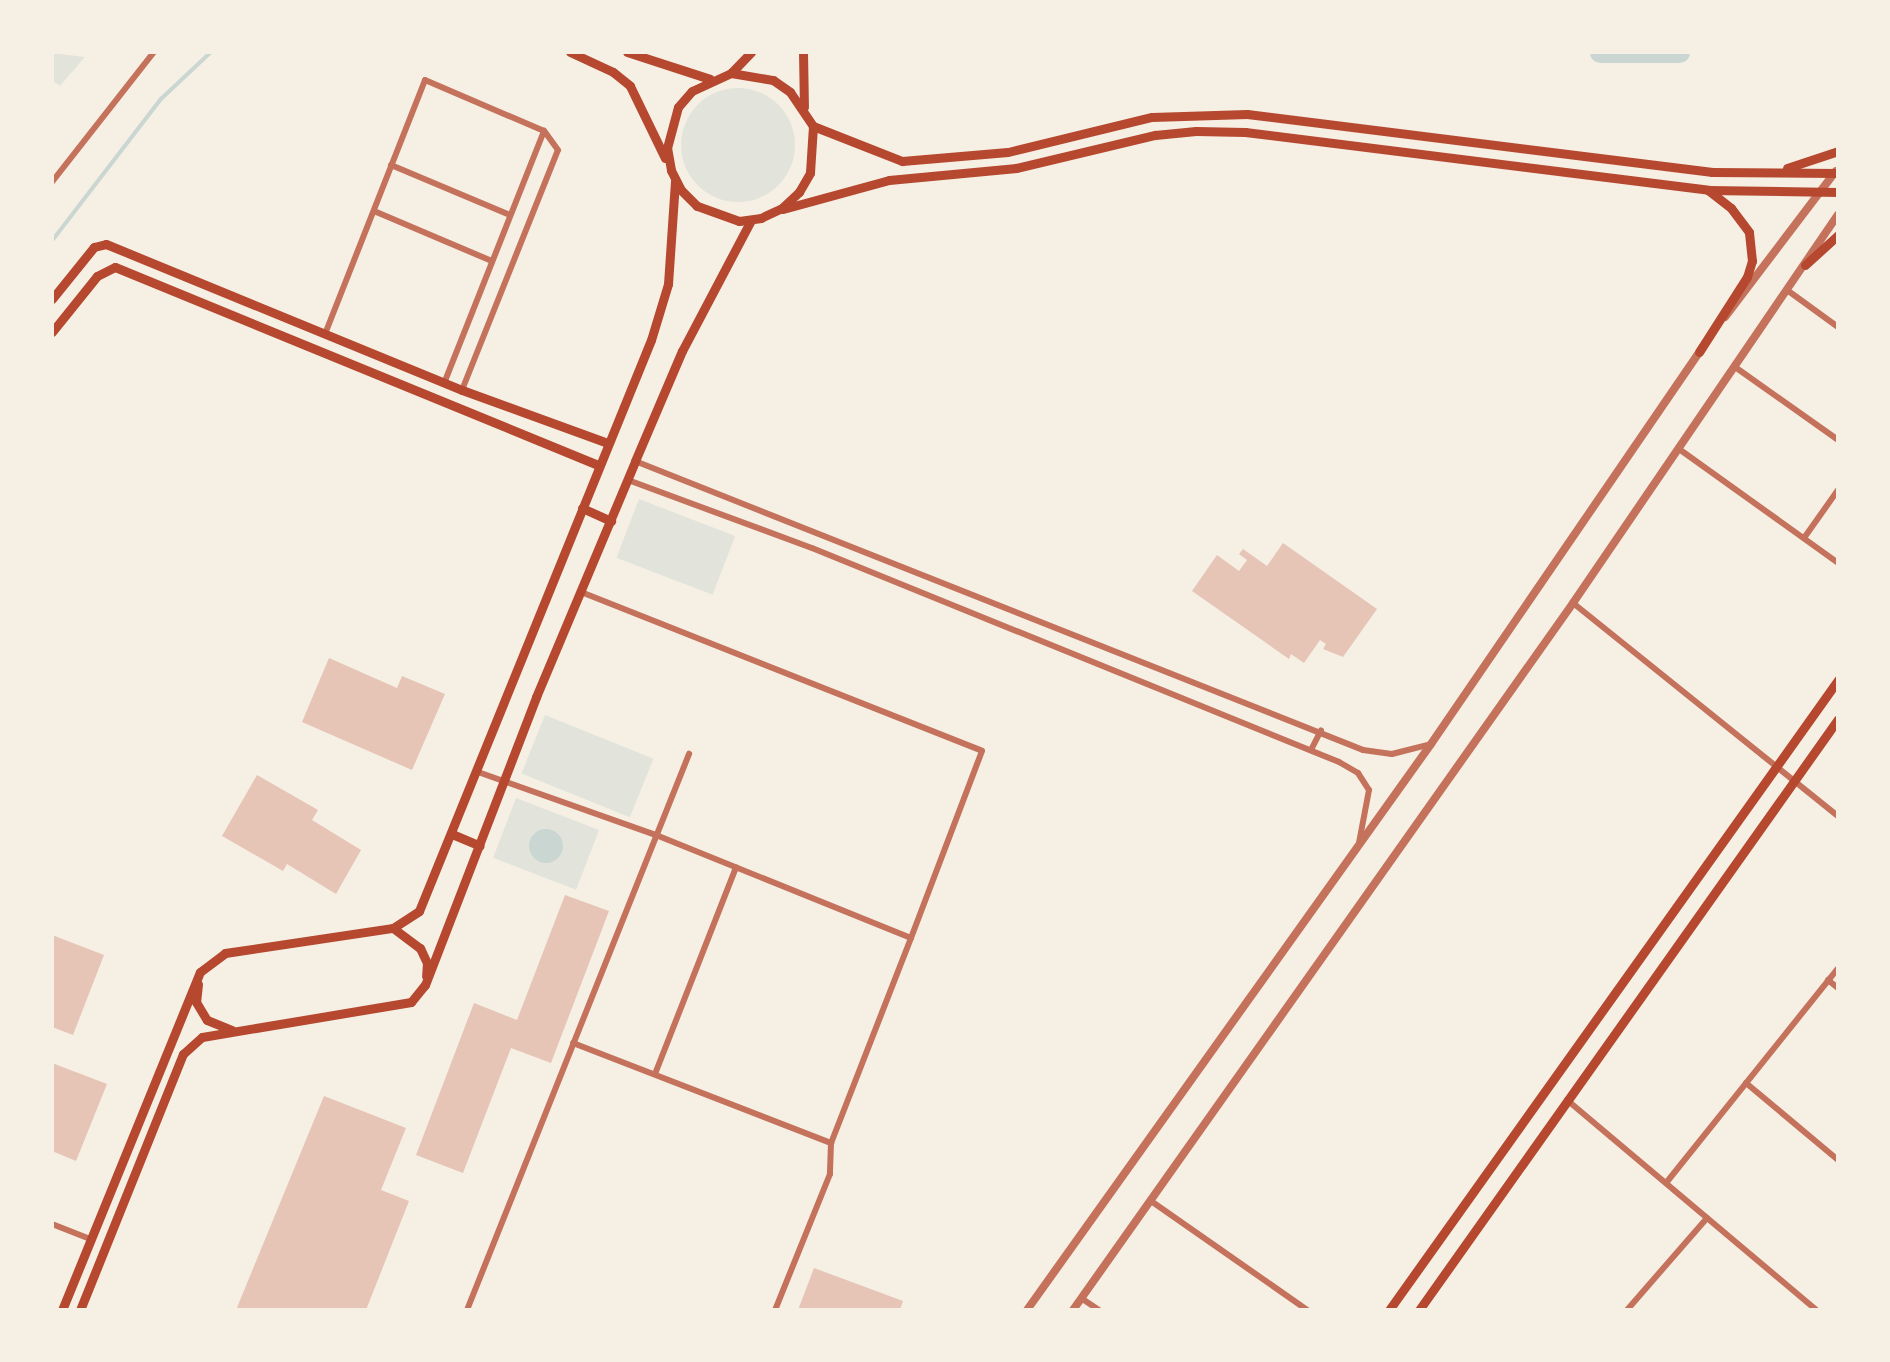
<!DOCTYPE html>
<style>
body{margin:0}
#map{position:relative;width:1890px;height:1362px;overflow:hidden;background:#f6efe4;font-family:Montserrat,sans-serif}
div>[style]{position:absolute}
.green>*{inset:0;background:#e2e4dc;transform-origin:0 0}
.round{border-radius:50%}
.water>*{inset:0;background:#c9d6d2}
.stream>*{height:3.5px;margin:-1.75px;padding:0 1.75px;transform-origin:1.75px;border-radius:1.75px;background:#c9d6d2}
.river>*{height:21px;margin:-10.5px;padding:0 10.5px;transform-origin:10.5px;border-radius:10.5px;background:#c9d6d2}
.building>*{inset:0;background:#e6c5b7}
.minor>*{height:6px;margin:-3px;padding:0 3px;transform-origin:3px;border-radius:3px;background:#c5725c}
.tertiary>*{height:8px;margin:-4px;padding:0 4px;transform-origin:4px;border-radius:4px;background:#c5725c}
.secondary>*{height:9px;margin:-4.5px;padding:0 4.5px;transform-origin:4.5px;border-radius:4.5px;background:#b5482f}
span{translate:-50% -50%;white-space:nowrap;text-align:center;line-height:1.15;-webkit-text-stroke:7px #f6efe4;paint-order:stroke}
.frame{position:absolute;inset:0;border:54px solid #f6efe4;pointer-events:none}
</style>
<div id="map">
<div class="green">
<i style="clip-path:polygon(52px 53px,85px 57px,60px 86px,53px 81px)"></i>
<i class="round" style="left:681px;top:88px;width:114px;height:114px"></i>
<i style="left:639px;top:499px;width:103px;height:63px;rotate:21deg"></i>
<i style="left:545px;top:715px;width:117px;height:63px;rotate:22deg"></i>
<i style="left:516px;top:798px;width:89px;height:64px;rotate:21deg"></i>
</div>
<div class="water">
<i class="round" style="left:529px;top:829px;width:34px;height:34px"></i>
</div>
<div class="stream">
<i style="left:52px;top:241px;width:179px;rotate:-52.5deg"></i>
<i style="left:161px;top:99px;width:69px;rotate:-43.2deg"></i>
</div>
<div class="river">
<i style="left:1600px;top:52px;width:79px"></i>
</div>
<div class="building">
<i style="clip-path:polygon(1283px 543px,1377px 609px,1343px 657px,1323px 649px,1326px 644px,1320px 640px,1304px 663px,1291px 654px,1289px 659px,1192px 591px,1217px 555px,1239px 571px,1247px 560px,1239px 554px,1243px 549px,1267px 566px)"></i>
<i style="clip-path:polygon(329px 658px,397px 688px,402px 676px,445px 694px,412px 770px,302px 722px)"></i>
<i style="clip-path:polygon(257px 775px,318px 810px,312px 820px,361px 850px,336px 894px,287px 864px,283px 871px,222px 836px)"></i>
<i style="clip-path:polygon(565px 895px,609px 911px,551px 1063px,511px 1048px,463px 1173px,416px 1155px,474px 1003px,517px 1020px)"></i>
<i style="clip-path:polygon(52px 935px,104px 955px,73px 1035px,52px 1027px)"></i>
<i style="clip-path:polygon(52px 1063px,107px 1084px,76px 1161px,52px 1151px)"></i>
<i style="clip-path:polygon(324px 1096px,406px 1128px,381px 1190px,409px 1201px,366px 1310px,236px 1310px)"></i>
<i style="clip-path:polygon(814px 1268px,903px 1301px,900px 1310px,798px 1310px)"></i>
</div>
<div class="minor">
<i style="left:391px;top:165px;width:129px;rotate:22.8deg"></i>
<i style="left:52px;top:182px;width:165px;rotate:-51.9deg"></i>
<i style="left:374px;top:211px;width:128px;rotate:23deg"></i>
<i style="left:1787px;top:290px;width:63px;rotate:36deg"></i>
<i style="left:325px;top:334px;width:273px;rotate:-68.5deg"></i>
<i style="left:425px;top:80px;width:129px;rotate:23.2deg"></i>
<i style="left:544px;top:131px;width:271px;rotate:111.6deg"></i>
<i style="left:1735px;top:367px;width:126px;rotate:35.3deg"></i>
<i style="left:462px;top:390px;width:258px;rotate:-68.2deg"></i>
<i style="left:558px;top:150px;width:24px;rotate:-126deg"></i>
<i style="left:1679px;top:449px;width:196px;rotate:35.6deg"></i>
<i style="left:635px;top:461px;width:783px;rotate:21.65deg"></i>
<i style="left:1363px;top:750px;width:29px;rotate:8deg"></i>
<i style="left:1392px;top:754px;width:40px;rotate:-14.4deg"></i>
<i style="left:628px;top:480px;width:196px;rotate:20.3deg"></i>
<i style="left:812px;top:548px;width:569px;rotate:22.1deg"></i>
<i style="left:1339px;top:762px;width:22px;rotate:30deg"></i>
<i style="left:1358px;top:773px;width:20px;rotate:57deg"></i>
<i style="left:1369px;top:790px;width:54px;rotate:100.7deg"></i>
<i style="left:1804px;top:538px;width:59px;rotate:-54.7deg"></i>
<i style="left:581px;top:592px;width:431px;rotate:21.6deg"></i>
<i style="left:982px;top:751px;width:200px;rotate:110.8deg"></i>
<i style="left:1573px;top:603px;width:340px;rotate:38.8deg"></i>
<i style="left:1311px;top:750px;width:22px;rotate:-63deg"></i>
<i style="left:478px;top:772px;width:189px;rotate:19.5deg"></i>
<i style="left:656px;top:835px;width:275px;rotate:22deg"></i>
<i style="left:911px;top:938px;width:220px;rotate:111.3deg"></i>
<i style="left:831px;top:1143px;width:31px;rotate:92deg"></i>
<i style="left:830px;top:1174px;width:147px;rotate:112deg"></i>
<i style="left:1828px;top:980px;width:13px;rotate:39deg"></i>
<i style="left:573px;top:1043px;width:277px;rotate:21.2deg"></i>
<i style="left:655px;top:1074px;width:222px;rotate:-68.6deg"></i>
<i style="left:1746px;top:1083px;width:120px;rotate:39.9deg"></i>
<i style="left:1567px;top:1100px;width:326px;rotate:40.1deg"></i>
<i style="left:1666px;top:1183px;width:275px;rotate:-51.3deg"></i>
<i style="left:1151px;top:1201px;width:190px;rotate:34.9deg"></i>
<i style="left:52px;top:1224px;width:41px;rotate:21.5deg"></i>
<i style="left:1081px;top:1298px;width:22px;rotate:34deg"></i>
<i style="left:467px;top:1310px;width:599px;rotate:-68.23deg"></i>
<i style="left:1627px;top:1310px;width:122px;rotate:-49deg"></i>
</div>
<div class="tertiary">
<i style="left:1725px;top:317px;width:183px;rotate:-52.8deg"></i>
<i style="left:1027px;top:1310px;width:695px;rotate:-54.48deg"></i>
<i style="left:1431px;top:744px;width:481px;rotate:-55.6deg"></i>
<i style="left:1073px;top:1310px;width:866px;rotate:-54.73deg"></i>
<i style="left:1573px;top:603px;width:470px;rotate:-55.7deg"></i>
</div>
<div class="secondary">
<i style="left:570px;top:52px;width:47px;rotate:24.9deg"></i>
<i style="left:613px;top:72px;width:22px;rotate:39deg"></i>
<i style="left:630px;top:86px;width:80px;rotate:64.1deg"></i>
<i style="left:627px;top:52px;width:87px;rotate:18deg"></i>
<i style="left:803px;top:52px;width:55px;rotate:89deg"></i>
<i style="left:731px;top:73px;width:29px;rotate:-46deg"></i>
<i style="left:813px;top:126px;width:47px;rotate:93.7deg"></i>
<i style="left:810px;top:173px;width:22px;rotate:120deg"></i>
<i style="left:799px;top:192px;width:23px;rotate:137deg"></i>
<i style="left:782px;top:208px;width:23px;rotate:155deg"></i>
<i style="left:761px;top:218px;width:22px;rotate:172deg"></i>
<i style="left:739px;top:221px;width:45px;rotate:-160.3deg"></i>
<i style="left:697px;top:206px;width:23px;rotate:-135deg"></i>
<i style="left:681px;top:190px;width:22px;rotate:-117deg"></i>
<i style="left:671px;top:170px;width:22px;rotate:-100deg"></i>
<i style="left:667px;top:148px;width:42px;rotate:-75deg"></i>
<i style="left:678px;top:107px;width:21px;rotate:-49deg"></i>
<i style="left:692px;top:91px;width:43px;rotate:-24.8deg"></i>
<i style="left:731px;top:73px;width:43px;rotate:9.5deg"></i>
<i style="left:773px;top:80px;width:21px;rotate:35deg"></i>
<i style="left:790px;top:92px;width:41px;rotate:55.9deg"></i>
<i style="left:813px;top:126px;width:96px;rotate:21.5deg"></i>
<i style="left:902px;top:161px;width:106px;rotate:-4.9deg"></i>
<i style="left:1008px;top:152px;width:148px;rotate:-13.7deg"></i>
<i style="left:1152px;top:117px;width:95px;rotate:-1.8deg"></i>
<i style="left:1247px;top:114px;width:469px;rotate:7.1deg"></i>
<i style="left:1712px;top:172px;width:126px;rotate:0.5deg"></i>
<i style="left:1787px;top:168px;width:54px;rotate:-18.4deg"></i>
<i style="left:783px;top:209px;width:110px;rotate:-15.3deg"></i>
<i style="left:889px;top:180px;width:128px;rotate:-5.4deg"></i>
<i style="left:1016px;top:168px;width:143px;rotate:-13.4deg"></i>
<i style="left:1155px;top:135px;width:41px;rotate:-5.6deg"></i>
<i style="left:1196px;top:131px;width:49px;rotate:1.2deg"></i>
<i style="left:1245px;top:132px;width:467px;rotate:7.1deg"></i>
<i style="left:1708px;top:190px;width:130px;rotate:0.9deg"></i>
<i style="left:1805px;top:265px;width:45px;rotate:-42.3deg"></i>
<i style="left:52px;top:299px;width:67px;rotate:-51.1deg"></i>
<i style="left:94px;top:247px;width:12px;rotate:-14deg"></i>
<i style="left:106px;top:244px;width:385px;rotate:22.3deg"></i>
<i style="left:462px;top:390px;width:155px;rotate:20deg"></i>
<i style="left:52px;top:332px;width:72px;rotate:-51.2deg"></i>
<i style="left:97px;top:276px;width:20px;rotate:-27deg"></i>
<i style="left:115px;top:267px;width:522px;rotate:22.29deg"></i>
<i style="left:1699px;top:352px;width:89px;rotate:-57.4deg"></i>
<i style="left:1747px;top:277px;width:17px;rotate:-73deg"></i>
<i style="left:1752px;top:261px;width:29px;rotate:-96deg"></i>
<i style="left:1749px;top:232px;width:30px;rotate:-127deg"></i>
<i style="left:1731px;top:208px;width:29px;rotate:-142deg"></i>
<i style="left:582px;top:508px;width:32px;rotate:24deg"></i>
<i style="left:452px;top:834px;width:30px;rotate:23deg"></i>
<i style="left:393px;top:928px;width:34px;rotate:37deg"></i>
<i style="left:420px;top:948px;width:17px;rotate:65deg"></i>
<i style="left:427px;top:963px;width:13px;rotate:94deg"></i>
<i style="left:198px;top:984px;width:18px;rotate:96deg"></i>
<i style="left:196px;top:1002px;width:21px;rotate:59deg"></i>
<i style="left:207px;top:1020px;width:27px;rotate:22deg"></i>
<i style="left:62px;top:1310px;width:365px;rotate:-67.8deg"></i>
<i style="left:200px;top:972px;width:31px;rotate:-37deg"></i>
<i style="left:225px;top:953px;width:170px;rotate:-8.5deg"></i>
<i style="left:393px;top:928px;width:31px;rotate:-33deg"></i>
<i style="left:419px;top:911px;width:616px;rotate:-67.89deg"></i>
<i style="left:651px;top:340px;width:59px;rotate:-73.1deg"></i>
<i style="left:668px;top:284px;width:104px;rotate:-86.1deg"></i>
<i style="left:80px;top:1310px;width:276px;rotate:-68.1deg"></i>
<i style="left:183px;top:1054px;width:25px;rotate:-42deg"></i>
<i style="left:202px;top:1037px;width:212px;rotate:-9.5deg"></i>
<i style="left:411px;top:1002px;width:22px;rotate:-51deg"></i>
<i style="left:425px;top:985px;width:309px;rotate:-68.9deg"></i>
<i style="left:536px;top:697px;width:256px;rotate:-67.2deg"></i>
<i style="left:635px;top:461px;width:120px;rotate:-66.9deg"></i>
<i style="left:682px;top:351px;width:148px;rotate:-62.2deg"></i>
<i style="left:1389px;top:1310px;width:774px;rotate:-54.52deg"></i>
<i style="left:1419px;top:1310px;width:724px;rotate:-54.66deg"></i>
</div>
<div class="frame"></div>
</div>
